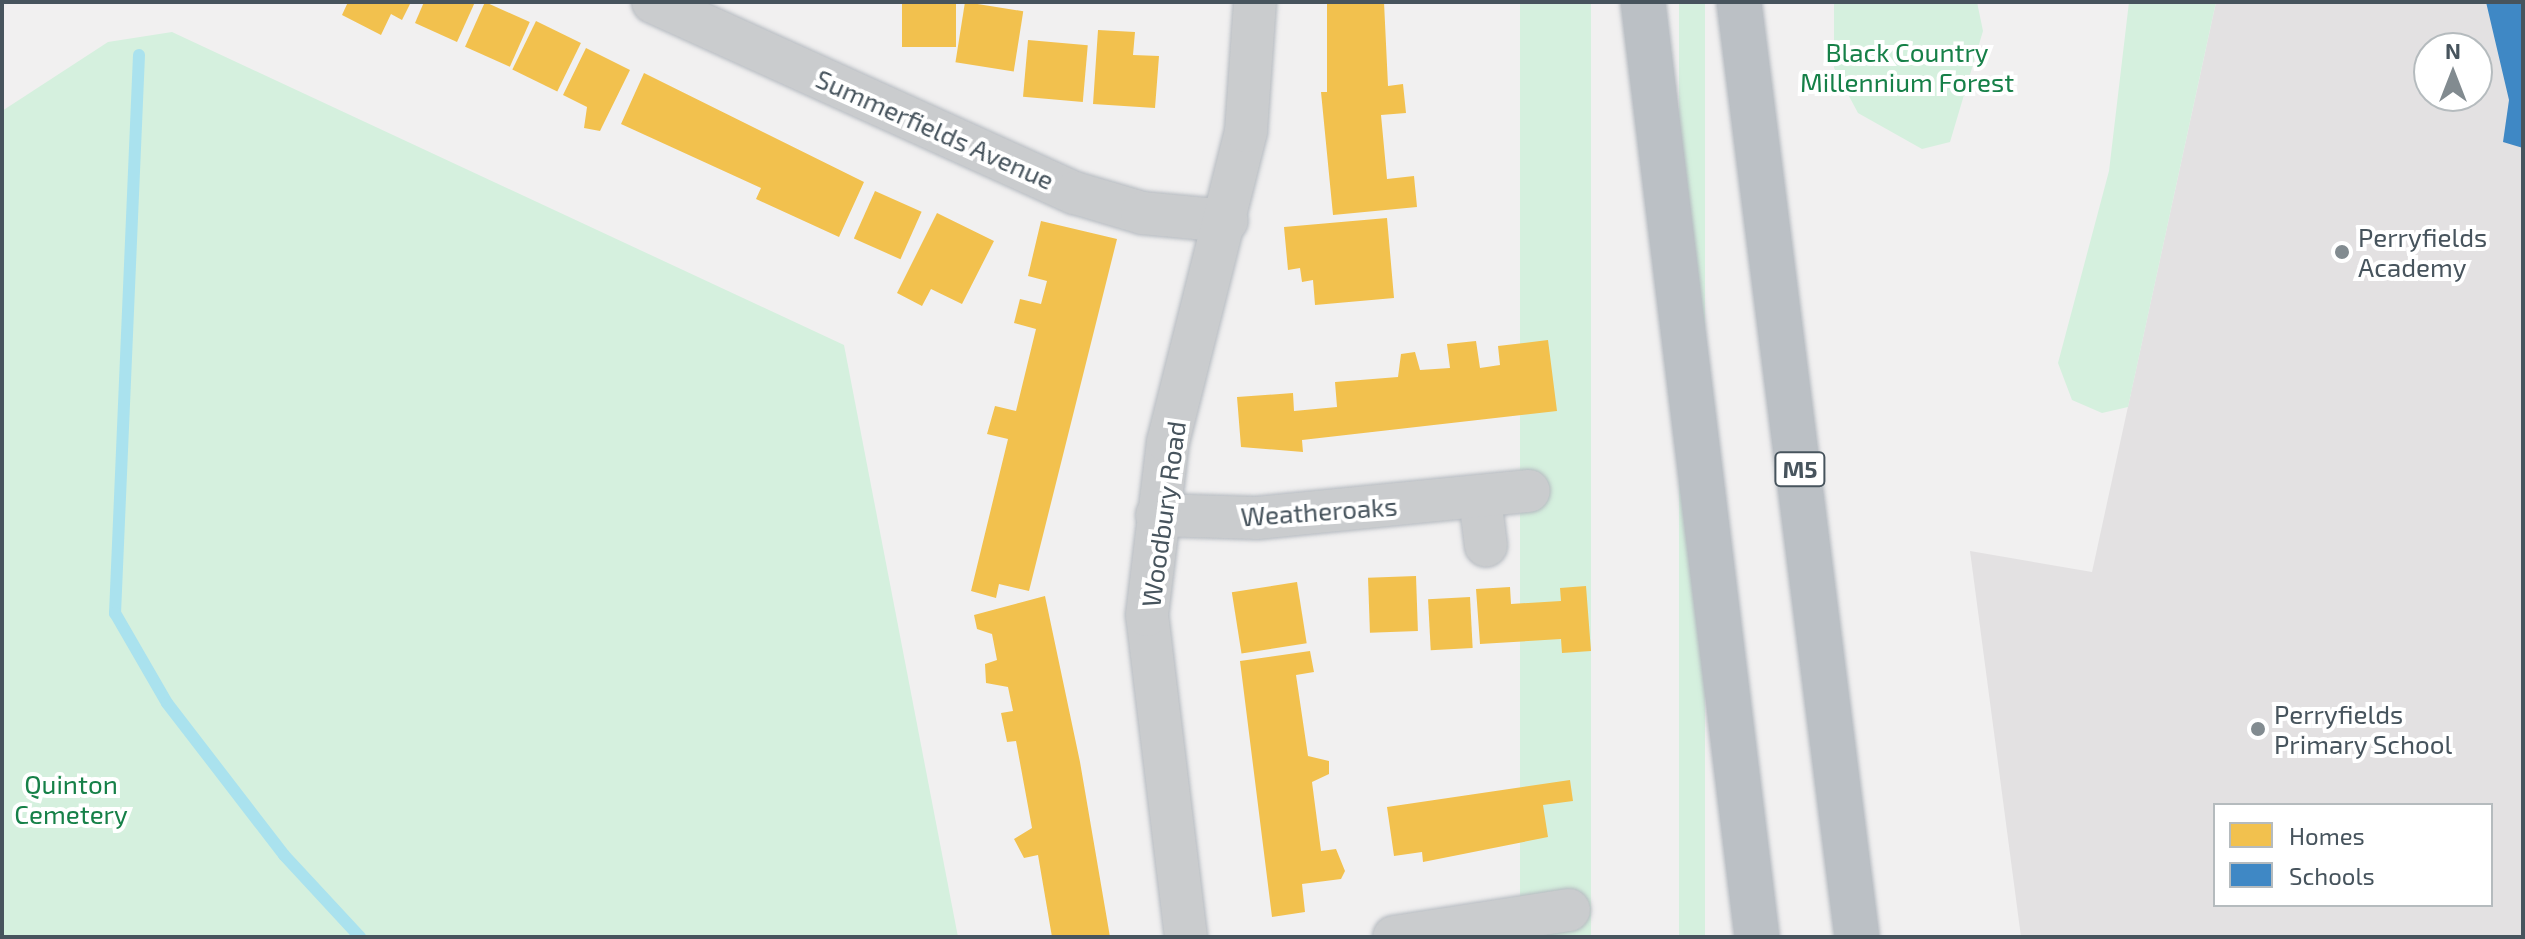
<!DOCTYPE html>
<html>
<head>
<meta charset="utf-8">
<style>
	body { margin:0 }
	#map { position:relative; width:2525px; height:939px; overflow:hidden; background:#f1f0f0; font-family:"Exo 2",sans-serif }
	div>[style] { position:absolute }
	.education>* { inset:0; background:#e3e1e2 }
	.green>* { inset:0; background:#d5f0de; transform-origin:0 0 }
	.homes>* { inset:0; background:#f2c14e; transform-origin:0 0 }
	.schools>* { inset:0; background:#3f88c5 }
	.stream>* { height:12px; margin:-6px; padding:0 6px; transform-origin:6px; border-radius:6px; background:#aae2ee }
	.roads { filter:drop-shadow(0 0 2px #b5bac0) drop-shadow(0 0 2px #b5bac0) }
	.minor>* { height:42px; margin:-21px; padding:0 21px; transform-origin:21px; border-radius:21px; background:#caccce }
	.highway>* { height:44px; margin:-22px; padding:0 22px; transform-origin:22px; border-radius:22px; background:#bbc0c5 }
	.dots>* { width:22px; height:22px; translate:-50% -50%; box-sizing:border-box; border:4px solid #fff; border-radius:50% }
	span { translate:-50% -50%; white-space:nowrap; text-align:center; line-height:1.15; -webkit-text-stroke:8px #fff; paint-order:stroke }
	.shield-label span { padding:2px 6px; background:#fff; border:2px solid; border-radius:6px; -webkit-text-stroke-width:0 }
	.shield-label { font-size:24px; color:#47545d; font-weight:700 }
	.park-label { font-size:26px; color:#168048 }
	.street-label { font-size:26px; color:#47545d }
	.poi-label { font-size:26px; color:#47545d }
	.left { translate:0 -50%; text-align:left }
	.frame { position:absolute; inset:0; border:4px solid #47545d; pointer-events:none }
	.legend { position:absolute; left:2213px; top:803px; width:280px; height:104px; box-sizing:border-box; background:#fff; border:2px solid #b5bbbe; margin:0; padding:10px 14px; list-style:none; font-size:24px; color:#47545d }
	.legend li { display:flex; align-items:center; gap:16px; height:40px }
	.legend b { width:40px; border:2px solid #b5bbbe }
	.north { position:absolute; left:2413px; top:32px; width:80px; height:80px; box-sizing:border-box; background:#fff; border:2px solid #b5bbbe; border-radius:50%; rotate:0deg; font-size:22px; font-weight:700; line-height:32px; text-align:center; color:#47545d }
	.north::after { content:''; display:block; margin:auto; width:28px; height:36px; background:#828b90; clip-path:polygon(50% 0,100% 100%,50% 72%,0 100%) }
</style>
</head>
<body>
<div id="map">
	<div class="education">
		<i style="clip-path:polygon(evenodd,2216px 2px,2523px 2px,2523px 937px,2021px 937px,1970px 551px,2092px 572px,2216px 2px,2429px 48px,2477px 48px,2477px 96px,2429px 96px,2429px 48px,2216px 2px,2215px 805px,2491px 805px,2491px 905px,2215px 905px,2215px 805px)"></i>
	</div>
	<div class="green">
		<i style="left:1520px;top:2px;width:71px;height:942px"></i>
		<i style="left:1679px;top:2px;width:26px;height:943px"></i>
		<i style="clip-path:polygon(1834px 2px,1977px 2px,1983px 31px,1950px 142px,1922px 149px,1858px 113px,1834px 68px)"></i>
		<i style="clip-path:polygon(2129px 2px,2216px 2px,2128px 407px,2102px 413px,2072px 400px,2058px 363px,2109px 171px)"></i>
		<i style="clip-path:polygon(172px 32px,844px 345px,958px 937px,2px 937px,2px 111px,108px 42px)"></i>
	</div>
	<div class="homes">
		<i style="clip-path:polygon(348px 2px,411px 2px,402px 20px,391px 14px,381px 35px,342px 15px)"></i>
		<i style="clip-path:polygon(424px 2px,475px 2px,457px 42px,415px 23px)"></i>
		<i style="left:485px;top:2px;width:49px;height:49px;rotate:24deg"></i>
		<i style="left:902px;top:2px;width:54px;height:45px"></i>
		<i style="left:965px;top:2px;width:59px;height:61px;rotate:9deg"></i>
		<i style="clip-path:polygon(1327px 2px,1384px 2px,1388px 86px,1403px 84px,1406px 113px,1381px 115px,1387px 179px,1414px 176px,1417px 207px,1333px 215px,1321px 92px,1327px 92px)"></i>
		<i style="left:536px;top:21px;width:50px;height:54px;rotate:26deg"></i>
		<i style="clip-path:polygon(1098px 30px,1135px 32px,1133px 55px,1159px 56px,1155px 108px,1093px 104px)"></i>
		<i style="left:1028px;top:40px;width:60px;height:57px;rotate:5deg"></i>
		<i style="clip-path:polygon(586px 48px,630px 70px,600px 131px,584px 128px,587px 107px,563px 95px)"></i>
		<i style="clip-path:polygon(644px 73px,864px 182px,839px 237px,756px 199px,761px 188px,621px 124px)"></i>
		<i style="left:875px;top:191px;width:51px;height:52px;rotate:24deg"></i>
		<i style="clip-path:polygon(937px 213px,994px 241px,962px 304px,931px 289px,922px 306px,897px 293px)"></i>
		<i style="clip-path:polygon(1387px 218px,1394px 298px,1315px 305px,1313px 280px,1302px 282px,1300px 268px,1288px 270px,1284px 227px)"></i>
		<i style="clip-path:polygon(1041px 221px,1117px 239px,1029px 591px,999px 584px,996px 598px,971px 591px,1008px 439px,987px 434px,995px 406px,1016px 411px,1036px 329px,1014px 323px,1020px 299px,1041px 304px,1047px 281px,1028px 276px)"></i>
		<i style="clip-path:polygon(1548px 340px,1557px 411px,1302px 440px,1303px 452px,1241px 447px,1237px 397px,1293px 393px,1294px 411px,1337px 407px,1335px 382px,1398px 377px,1401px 354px,1415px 352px,1420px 370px,1450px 368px,1447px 344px,1476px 341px,1480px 368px,1500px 365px,1498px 346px)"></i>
		<i style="left:1416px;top:576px;width:55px;height:48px;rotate:88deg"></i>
		<i style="left:1297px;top:582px;width:62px;height:66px;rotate:81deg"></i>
		<i style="clip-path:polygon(1586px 586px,1591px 651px,1562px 653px,1561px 639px,1480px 644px,1476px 589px,1510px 587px,1511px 604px,1561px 601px,1560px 588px)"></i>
		<i style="clip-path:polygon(1045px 596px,1080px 762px,1110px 937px,1052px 937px,1038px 855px,1024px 858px,1014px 839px,1032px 828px,1016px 741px,1007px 742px,1001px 713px,1013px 711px,1008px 687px,986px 683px,985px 664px,997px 660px,992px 634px,977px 629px,974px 615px)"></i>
		<i style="left:1470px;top:597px;width:51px;height:42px;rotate:87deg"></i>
		<i style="clip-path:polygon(1310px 651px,1314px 672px,1296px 675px,1308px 756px,1329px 761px,1329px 774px,1312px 782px,1321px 851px,1336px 849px,1345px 871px,1341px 879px,1302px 884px,1305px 912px,1272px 917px,1240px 661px)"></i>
		<i style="clip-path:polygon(1570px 780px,1573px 801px,1543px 805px,1548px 837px,1423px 862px,1422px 852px,1394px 856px,1387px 807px)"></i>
	</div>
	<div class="schools">
		<i style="clip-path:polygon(2486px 2px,2523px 2px,2523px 148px,2503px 142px,2509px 100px)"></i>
	</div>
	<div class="stream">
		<i style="left:139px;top:55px;width:559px;rotate:92.46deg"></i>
		<i style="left:115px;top:613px;width:104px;rotate:60deg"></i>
		<i style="left:167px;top:703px;width:192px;rotate:52.4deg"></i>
		<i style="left:284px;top:855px;width:112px;rotate:47.2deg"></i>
	</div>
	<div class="roads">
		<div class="minor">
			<i style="left:653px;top:2px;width:463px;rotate:24.4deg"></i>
			<i style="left:1075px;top:193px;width:70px;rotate:16.6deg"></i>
			<i style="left:1142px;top:213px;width:85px;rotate:5.4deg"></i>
			<i style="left:1480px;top:499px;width:47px;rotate:82.7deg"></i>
			<i style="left:1157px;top:515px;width:100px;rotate:1.7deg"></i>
			<i style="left:1257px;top:518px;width:273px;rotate:-5.7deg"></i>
			<i style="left:1186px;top:937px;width:324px;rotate:-96.9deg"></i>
			<i style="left:1147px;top:615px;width:174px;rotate:-83.1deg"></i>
			<i style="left:1168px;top:442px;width:321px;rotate:-75.9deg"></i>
			<i style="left:1246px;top:131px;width:129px;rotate:-86deg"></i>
			<i style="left:1394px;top:937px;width:177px;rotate:-8.8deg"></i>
		</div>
		<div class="highway">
			<i style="left:1643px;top:2px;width:942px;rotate:83.05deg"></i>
			<i style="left:1739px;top:2px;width:942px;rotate:82.81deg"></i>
		</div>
	</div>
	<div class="dots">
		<i style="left:2342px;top:252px;background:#828b90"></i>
		<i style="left:2258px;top:729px;background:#828b90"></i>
	</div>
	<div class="shield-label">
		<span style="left:1800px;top:469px">M5</span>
	</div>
	<div class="park-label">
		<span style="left:1907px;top:67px">Black Country<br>Millennium Forest</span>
		<span style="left:71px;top:799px">Quinton<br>Cemetery</span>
	</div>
	<div class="street-label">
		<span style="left:935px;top:129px;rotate:24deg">Summerfields Avenue</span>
		<span style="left:1319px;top:511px;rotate:-4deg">Weatheroaks</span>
		<span style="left:1163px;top:514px;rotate:-82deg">Woodbury Road</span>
	</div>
	<div class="poi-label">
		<span class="left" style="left:2358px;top:252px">Perryfields<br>Academy</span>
		<span class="left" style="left:2274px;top:729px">Perryfields<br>Primary School</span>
	</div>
	<div class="frame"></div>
	<ul class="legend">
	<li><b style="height:22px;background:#f2c14e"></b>Homes</li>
	<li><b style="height:22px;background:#3f88c5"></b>Schools</li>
	</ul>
	<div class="north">N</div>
</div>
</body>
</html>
